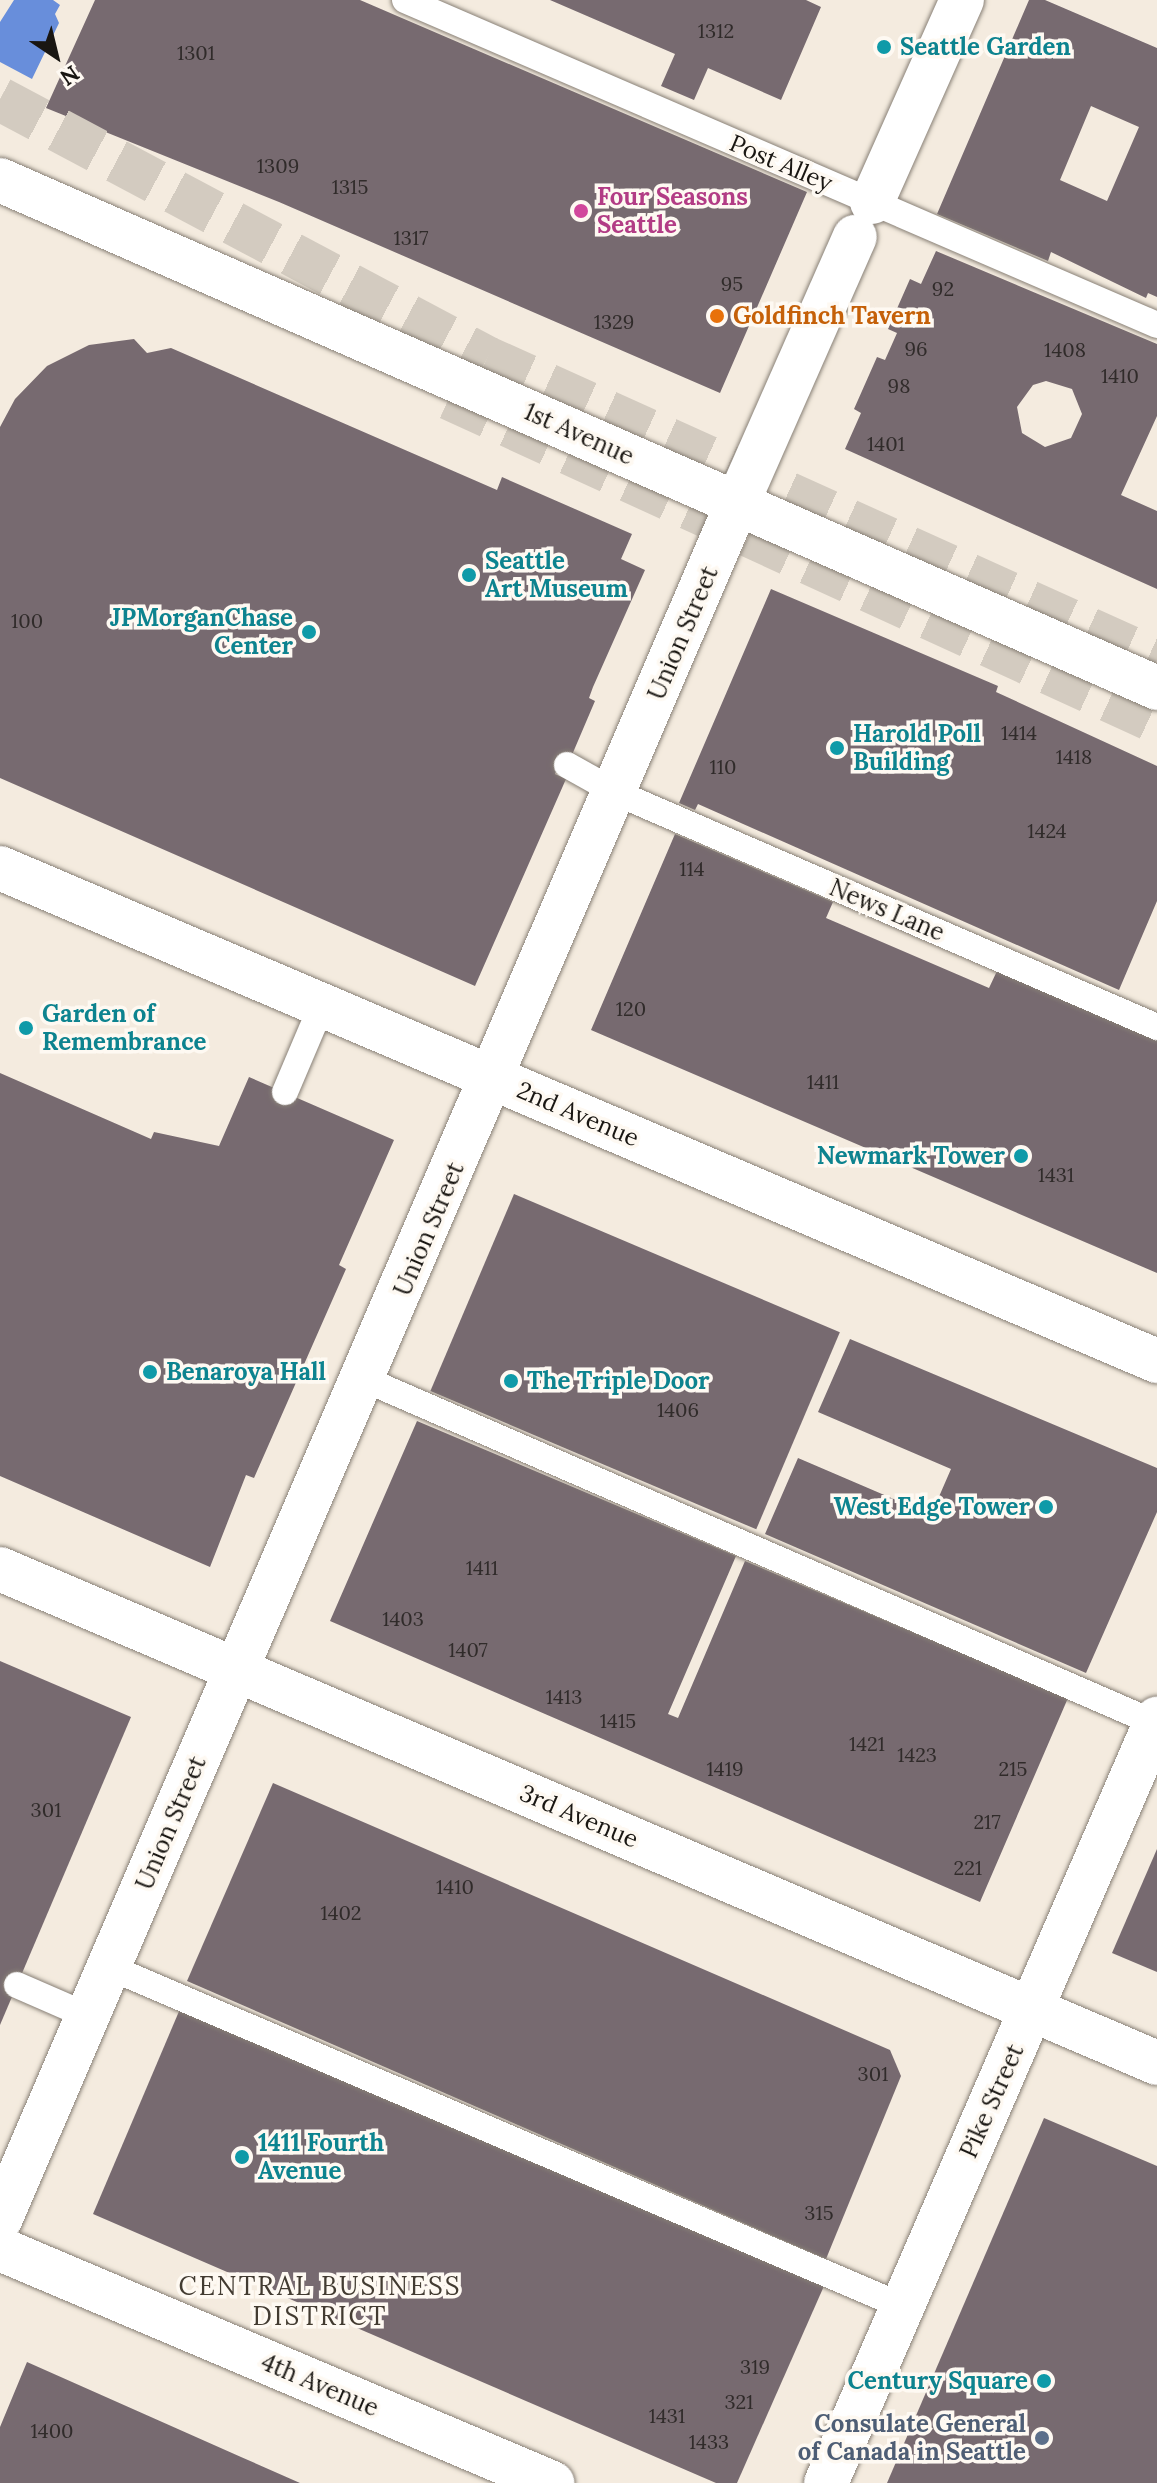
<!DOCTYPE html>
<html>
<head>
<meta charset="utf-8">
<style>
	body { margin:0 }
	#map { position:relative; width:1157px; height:2483px; overflow:hidden; background:#f4ebdf; font-family:Lora,serif }
	div>[style] { position:absolute }
	.water>* { inset:0; background:#688edb }
	.building>* { inset:0; background:#776a70; transform-origin:0 0 }
	.motorway-tunnel>* { height:44px; margin-top:-22px; transform-origin:0; background:repeating-linear-gradient(90deg,#d3cbc0 0 44px,transparent 0 66px) }
	.roads { filter:drop-shadow(0 0 2px #888076) drop-shadow(0 0 2px #888076) }
	.service>* { height:26px; margin:-13px; padding:0 13px; transform-origin:13px; border-radius:13px; background:#fff }
	.minor>* { height:44px; margin:-22px; padding:0 22px; transform-origin:22px; border-radius:22px; background:#fff }
	.tertiary>* { height:44px; margin:-22px; padding:0 22px; transform-origin:22px; border-radius:22px; background:#fff }
	.secondary>* { height:44px; margin:-22px; padding:0 22px; transform-origin:22px; border-radius:22px; background:#fff }
	.primary>* { height:44px; margin:-22px; padding:0 22px; transform-origin:22px; border-radius:22px; background:#fff }
	.dots>* { width:22px; height:22px; translate:-50% -50%; box-sizing:border-box; border:4px solid #fef9f2; border-radius:50% }
	span { translate:-50% -50%; white-space:nowrap; text-align:center; line-height:1.15; -webkit-text-stroke:7px #fef9f2; paint-order:stroke }
	.number-label { font-size:20px; color:#302b2a }
	.number-label span { -webkit-text-stroke-width:0 }
	.culture-label { font-size:24px; color:#0d838f; font-weight:700 }
	.left { translate:0 -50%; text-align:left }
	.right { translate:-100% -50%; text-align:right }
	.street-label { font-size:24px; color:#191612 }
	.hotel-label { font-size:24px; color:#b23c85; font-weight:700 }
	.food-label { font-size:24px; color:#c56008; font-weight:700 }
	.service-label { font-size:24px; color:#4e5e75; font-weight:700 }
	.neighbourhood-label { font-size:26px; color:#423b31; letter-spacing:2px }
	.north { position:absolute; left:16px; top:16px; width:80px; height:80px; -webkit-text-stroke:6px #fef9f2; paint-order:stroke; rotate:145deg; font-size:22px; font-weight:700; line-height:32px; text-align:center; color:#191612 }
	.north::after { content:''; display:block; margin:auto; width:28px; height:36px; background:#191612; clip-path:polygon(50% 0,100% 100%,50% 72%,0 100%) }
</style>
</head>
<body>
<div id="map">
	<div class="water">
		<i style="clip-path:polygon(14px 0,53px 0,60px 5px,55px 14px,59px 23px,32px 79px,0 62px,0 22px)"></i>
	</div>
	<div class="building">
		<i style="clip-path:polygon(95px 0,360px 0,807px 192px,720px 393px,279px 202px,46px 108px)"></i>
		<i style="clip-path:polygon(550px 0,806px 0,821px 7px,781px 100px,708px 68px,694px 100px,661px 86px,675px 54px)"></i>
		<i style="clip-path:polygon(evenodd,1029px 0,1045px 0,1157px 48px,1157px 297px,1148px 293px,1146px 298px,1051px 252px,1048px 261px,937px 214px,1029px 0,1091px 106px,1139px 127px,1107px 201px,1060px 180px,1091px 106px)"></i>
		<i style="clip-path:polygon(evenodd,936px 251px,1157px 344px,1157px 416px,1121px 495px,1157px 511px,1157px 589px,845px 449px,861px 413px,854px 409px,877px 357px,885px 360px,897px 333px,888px 329px,910px 279px,921px 284px,936px 251px,1046px 381px,1072px 389px,1082px 414px,1071px 438px,1045px 447px,1022px 433px,1017px 407px,1033px 385px,1046px 381px)"></i>
		<i style="clip-path:polygon(134px 339px,147px 353px,171px 348px,497px 490px,502px 477px,632px 534px,621px 559px,645px 570px,593px 687px,589px 698px,595px 701px,566px 769px,559px 765px,555px 774px,566px 779px,475px 986px,0 778px,0 427px,15px 399px,47px 366px,89px 345px)"></i>
		<i style="clip-path:polygon(771px 589px,998px 686px,996px 692px,1157px 766px,1157px 901px,1119px 990px,698px 804px,695px 810px,679px 803px)"></i>
		<i style="clip-path:polygon(675px 834px,833px 902px,826px 918px,989px 988px,997px 971px,1157px 1040px,1157px 1273px,591px 1030px)"></i>
		<i style="clip-path:polygon(0 1073px,151px 1139px,154px 1132px,219px 1146px,249px 1077px,394px 1140px,339px 1265px,346px 1269px,254px 1478px,246px 1475px,210px 1567px,0 1476px)"></i>
		<i style="left:514px;top:1194px;width:354px;height:214px;rotate:23deg"></i>
		<i style="clip-path:polygon(850px 1339px,1157px 1468px,1157px 1512px,1086px 1673px,765px 1534px,798px 1458px,931px 1515px,951px 1469px,818px 1412px)"></i>
		<i style="clip-path:polygon(417px 1421px,736px 1556px,668px 1714px,678px 1718px,745px 1561px,1068px 1698px,980px 1902px,330px 1621px)"></i>
		<i style="clip-path:polygon(0 1661px,131px 1717px,0 2025px)"></i>
		<i style="clip-path:polygon(273px 1783px,890px 2050px,901px 2076px,826px 2259px,187px 1981px)"></i>
		<i style="clip-path:polygon(1157px 1849px,1157px 1972px,1112px 1953px)"></i>
		<i style="clip-path:polygon(180px 2009px,824px 2286px,737px 2483px,716px 2483px,93px 2214px)"></i>
		<i style="clip-path:polygon(1044px 2118px,1157px 2166px,1157px 2483px,887px 2483px)"></i>
		<i style="clip-path:polygon(27px 2362px,241px 2457px,300px 2483px,0 2483px,0 2427px)"></i>
	</div>
	<div class="motorway-tunnel">
		<i style="left:0;top:99px;width:552px;rotate:28.01deg"></i>
		<i style="left:487px;top:358px;width:735px;rotate:24.26deg"></i>
		<i style="left:449px;top:398px;width:779px;rotate:24.59deg"></i>
	</div>
	<div class="roads">
		<div class="service">
			<i style="left:405px;top:0;width:819px;rotate:23.37deg"></i>
			<i style="left:567px;top:765px;width:57px;rotate:29.2deg"></i>
			<i style="left:617px;top:793px;width:589px;rotate:23.43deg"></i>
			<i style="left:285px;top:1092px;width:95px;rotate:-67deg"></i>
			<i style="left:364px;top:1379px;width:865px;rotate:23.51deg"></i>
			<i style="left:109px;top:1967px;width:862px;rotate:23.15deg"></i>
			<i style="left:17px;top:1985px;width:77px;rotate:23.6deg"></i>
		</div>
		<div class="minor">
			<i style="left:872px;top:202px;width:221px;rotate:-66deg"></i>
			<i style="left:737px;top:504px;width:292px;rotate:-66.2deg"></i>
		</div>
		<div class="tertiary">
			<i style="left:0;top:2220px;width:1868px;rotate:-66.76deg"></i>
		</div>
		<div class="secondary">
			<i style="left:0;top:180px;width:1264px;rotate:23.7deg"></i>
			<i style="left:0;top:1569px;width:1258px;rotate:23.12deg"></i>
			<i style="left:826px;top:2483px;width:833px;rotate:-66.58deg"></i>
		</div>
		<div class="primary">
			<i style="left:0;top:868px;width:1258px;rotate:23.08deg"></i>
			<i style="left:0;top:2249px;width:600px;rotate:22.97deg"></i>
		</div>
	</div>
	<div class="dots">
		<i style="left:884px;top:47px;background:#0f9aa8"></i>
		<i style="left:581px;top:211px;background:#d1479c"></i>
		<i style="left:717px;top:316px;background:#e8710a"></i>
		<i style="left:469px;top:575px;background:#0f9aa8"></i>
		<i style="left:309px;top:632px;background:#0f9aa8"></i>
		<i style="left:837px;top:748px;background:#0f9aa8"></i>
		<i style="left:26px;top:1028px;background:#0f9aa8"></i>
		<i style="left:1021px;top:1156px;background:#0f9aa8"></i>
		<i style="left:150px;top:1372px;background:#0f9aa8"></i>
		<i style="left:511px;top:1381px;background:#0f9aa8"></i>
		<i style="left:1046px;top:1507px;background:#0f9aa8"></i>
		<i style="left:242px;top:2157px;background:#0f9aa8"></i>
		<i style="left:1044px;top:2381px;background:#0f9aa8"></i>
		<i style="left:1042px;top:2438px;background:#5c6f8a"></i>
	</div>
	<div class="number-label">
		<span style="left:716px;top:30px">1312</span>
		<span style="left:196px;top:52px">1301</span>
		<span style="left:278px;top:165px">1309</span>
		<span style="left:350px;top:186px">1315</span>
		<span style="left:411px;top:237px">1317</span>
		<span style="left:732px;top:283px">95</span>
		<span style="left:943px;top:288px">92</span>
		<span style="left:614px;top:321px">1329</span>
		<span style="left:916px;top:348px">96</span>
		<span style="left:1065px;top:349px">1408</span>
		<span style="left:1120px;top:375px">1410</span>
		<span style="left:899px;top:385px">98</span>
		<span style="left:886px;top:443px">1401</span>
		<span style="left:27px;top:620px">100</span>
		<span style="left:1019px;top:732px">1414</span>
		<span style="left:1074px;top:756px">1418</span>
		<span style="left:723px;top:766px">110</span>
		<span style="left:1047px;top:830px">1424</span>
		<span style="left:692px;top:868px">114</span>
		<span style="left:631px;top:1008px">120</span>
		<span style="left:823px;top:1081px">1411</span>
		<span style="left:1056px;top:1174px">1431</span>
		<span style="left:678px;top:1409px">1406</span>
		<span style="left:482px;top:1567px">1411</span>
		<span style="left:403px;top:1618px">1403</span>
		<span style="left:468px;top:1649px">1407</span>
		<span style="left:564px;top:1696px">1413</span>
		<span style="left:618px;top:1720px">1415</span>
		<span style="left:867px;top:1743px">1421</span>
		<span style="left:917px;top:1754px">1423</span>
		<span style="left:725px;top:1768px">1419</span>
		<span style="left:1013px;top:1768px">215</span>
		<span style="left:46px;top:1809px">301</span>
		<span style="left:987px;top:1821px">217</span>
		<span style="left:968px;top:1867px">221</span>
		<span style="left:455px;top:1886px">1410</span>
		<span style="left:341px;top:1912px">1402</span>
		<span style="left:873px;top:2073px">301</span>
		<span style="left:819px;top:2212px">315</span>
		<span style="left:755px;top:2366px">319</span>
		<span style="left:739px;top:2401px">321</span>
		<span style="left:667px;top:2415px">1431</span>
		<span style="left:52px;top:2430px">1400</span>
		<span style="left:709px;top:2441px">1433</span>
	</div>
	<div class="culture-label">
		<span class="left" style="left:900px;top:47px">Seattle Garden</span>
		<span class="left" style="left:485px;top:575px">Seattle<br>Art Museum</span>
		<span class="right" style="left:293px;top:632px">JPMorganChase<br>Center</span>
		<span class="left" style="left:853px;top:748px">Harold Poll<br>Building</span>
		<span class="left" style="left:42px;top:1028px">Garden of<br>Remembrance</span>
		<span class="right" style="left:1005px;top:1156px">Newmark Tower</span>
		<span class="left" style="left:166px;top:1372px">Benaroya Hall</span>
		<span class="left" style="left:527px;top:1381px">The Triple Door</span>
		<span class="right" style="left:1030px;top:1507px">West Edge Tower</span>
		<span class="left" style="left:258px;top:2157px">1411 Fourth<br>Avenue</span>
		<span class="right" style="left:1028px;top:2381px">Century Square</span>
	</div>
	<div class="street-label">
		<span style="left:781px;top:163px;rotate:23deg">Post Alley</span>
		<span style="left:579px;top:434px;rotate:24deg">1st Avenue</span>
		<span style="left:683px;top:633px;rotate:-67deg">Union Street</span>
		<span style="left:887px;top:910px;rotate:23deg">News Lane</span>
		<span style="left:578px;top:1114px;rotate:23deg">2nd Avenue</span>
		<span style="left:429px;top:1229px;rotate:-67deg">Union Street</span>
		<span style="left:579px;top:1816px;rotate:23deg">3rd Avenue</span>
		<span style="left:171px;top:1823px;rotate:-67deg">Union Street</span>
		<span style="left:992px;top:2101px;rotate:-66deg">Pike Street</span>
		<span style="left:320px;top:2385px;rotate:23deg">4th Avenue</span>
	</div>
	<div class="hotel-label">
		<span class="left" style="left:597px;top:211px">Four Seasons<br>Seattle</span>
	</div>
	<div class="food-label">
		<span class="left" style="left:733px;top:316px">Goldfinch Tavern</span>
	</div>
	<div class="service-label">
		<span class="right" style="left:1026px;top:2438px">Consulate General<br>of Canada in Seattle</span>
	</div>
	<div class="neighbourhood-label">
		<span style="left:320px;top:2301px">CENTRAL BUSINESS<br>DISTRICT</span>
	</div>
	<div class="north">N</div>
</div>
</body>
</html>
